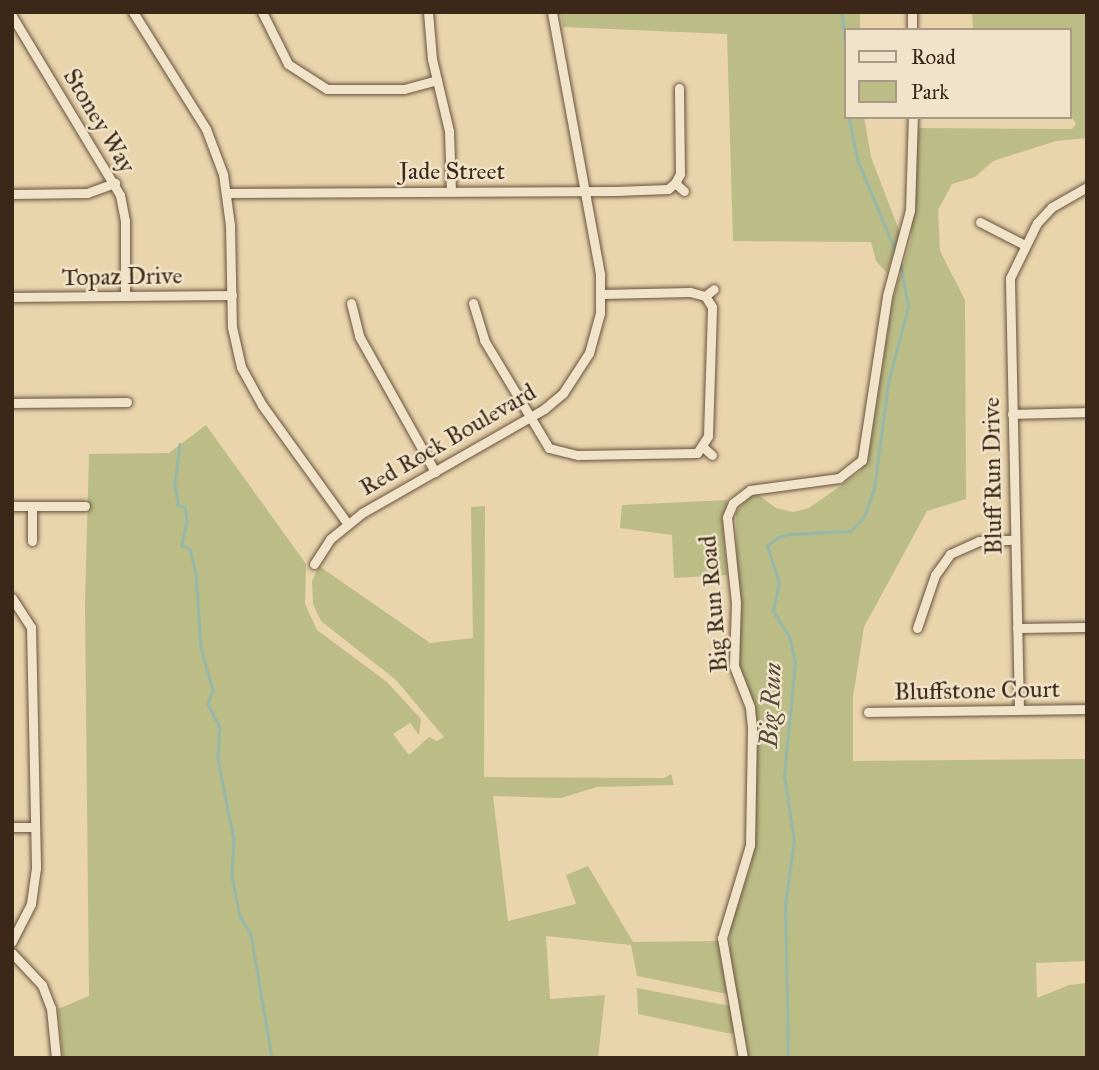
<!DOCTYPE html>
<html>
<head>
<meta charset="utf-8">
<style>
	body { margin:0 }
	#map { position:relative; width:1099px; height:1070px; overflow:hidden; background:#e9d4ac; font-family:"IM FELL Great Primer",serif }
	div>[style] { position:absolute }
	.green>* { inset:0; background:#bbbc86 }
	.stream>* { height:2.5px; margin:-1.25px; padding:0 1.25px; transform-origin:1.25px; border-radius:1.25px; background:#98b8a7 }
	.roads { filter:drop-shadow(0 0 2px #68523e) drop-shadow(0 0 2px #68523e) }
	.minor>* { height:9px; margin:-4.5px; padding:0 4.5px; transform-origin:4.5px; border-radius:4.5px; background:#f1e3c9 }
	span { translate:-50% -50%; white-space:nowrap; text-align:center; line-height:1.15; -webkit-text-stroke:5px #f1e3c9; paint-order:stroke }
	.street-label { font-size:24px; color:#3d2719 }
	.water-label { font-size:26px; color:#544b3c; font-style:italic }
	.frame { position:absolute; inset:0; border:14px solid #3d2719; pointer-events:none }
	.legend { position:absolute; left:844px; top:28px; width:228px; height:91px; box-sizing:border-box; background:#f1e3c9; border:2px solid #a99883; margin:0; padding:9px 12px; list-style:none; font-size:21px; color:#3d2719 }
	.legend li { display:flex; align-items:center; gap:14px; height:35px }
	.legend b { width:35px; border:2px solid #a99883 }
</style>
</head>
<body>
<div id="map">
	<div class="green">
		<i style="clip-path:polygon(561px 12px,860px 12px,860px 30px,845px 30px,845px 117px,864px 117px,871px 157px,900px 233px,887px 273px,876px 261px,871px 242px,733px 241px,727px 34px,563px 27px)"></i>
		<i style="clip-path:polygon(972px 12px,1087px 12px,1087px 138px,1056px 141px,993px 161px,975px 177px,952px 184px,938px 210px,940px 251px,965px 300px,966px 499px,927px 511px,864px 627px,853px 697px,853px 761px,1087px 759px,1087px 961px,1036px 963px,1037px 998px,1069px 985px,1087px 983px,1087px 1058px,749px 1058px,730px 960px,730px 928px,751px 866px,756px 829px,755px 707px,739px 664px,736px 512px,750px 496px,757px 494px,776px 508px,793px 512px,809px 508px,860px 472px,868px 459px,893px 299px,911px 240px,917px 128px,1072px 129px,1076px 124px,1069px 113px,1069px 30px,973px 30px)"></i>
		<i style="clip-path:polygon(206px 425px,306px 564px,305px 604px,317px 630px,387px 682px,421px 719px,419px 735px,410px 723px,393px 734px,409px 755px,429px 737px,437px 741px,444px 737px,396px 680px,321px 621px,313px 604px,312px 581px,319px 566px,430px 643px,473px 638px,471px 507px,485px 506px,484px 777px,664px 778px,671px 774px,674px 785px,597px 787px,561px 798px,493px 796px,508px 921px,576px 904px,566px 875px,588px 866px,633px 942px,718px 941px,727px 994px,637px 976px,631px 945px,546px 936px,550px 999px,605px 995px,598px 1058px,63px 1058px,58px 1009px,89px 996px,85px 604px,89px 454px,169px 453px)"></i>
		<i style="clip-path:polygon(728px 500px,722px 518px,727px 575px,674px 578px,672px 535px,620px 528px,622px 505px)"></i>
		<i style="clip-path:polygon(637px 988px,730px 1006px,735px 1029px,732px 1034px,638px 1014px)"></i>
	</div>
	<div class="stream">
		<i style="left:842px;top:12px;width:31px;rotate:84deg"></i>
		<i style="left:849px;top:117px;width:45px;rotate:78.4deg"></i>
		<i style="left:858px;top:161px;width:99px;rotate:67.3deg"></i>
		<i style="left:180px;top:444px;width:39px;rotate:97deg"></i>
		<i style="left:175px;top:483px;width:22px;rotate:82deg"></i>
		<i style="left:178px;top:505px;width:7px;rotate:16deg"></i>
		<i style="left:185px;top:507px;width:14px;rotate:82deg"></i>
		<i style="left:187px;top:521px;width:25px;rotate:102deg"></i>
		<i style="left:182px;top:545px;width:9px;rotate:27deg"></i>
		<i style="left:190px;top:549px;width:25px;rotate:76deg"></i>
		<i style="left:196px;top:573px;width:75px;rotate:86.2deg"></i>
		<i style="left:201px;top:648px;width:44px;rotate:74.1deg"></i>
		<i style="left:213px;top:690px;width:15px;rotate:110deg"></i>
		<i style="left:208px;top:704px;width:27px;rotate:63deg"></i>
		<i style="left:220px;top:728px;width:31px;rotate:94deg"></i>
		<i style="left:218px;top:759px;width:83px;rotate:78.8deg"></i>
		<i style="left:234px;top:840px;width:36px;rotate:93deg"></i>
		<i style="left:232px;top:876px;width:41px;rotate:78.7deg"></i>
		<i style="left:240px;top:916px;width:21px;rotate:59deg"></i>
		<i style="left:251px;top:934px;width:126px;rotate:80.4deg"></i>
		<i style="left:788px;top:1058px;width:154px;rotate:-91.1deg"></i>
		<i style="left:785px;top:904px;width:64px;rotate:-81.9deg"></i>
		<i style="left:794px;top:841px;width:66px;rotate:-98.7deg"></i>
		<i style="left:784px;top:776px;width:115px;rotate:-84.5deg"></i>
		<i style="left:795px;top:662px;width:26px;rotate:-103deg"></i>
		<i style="left:789px;top:637px;width:31px;rotate:-122deg"></i>
		<i style="left:773px;top:611px;width:29px;rotate:-78deg"></i>
		<i style="left:779px;top:583px;width:39px;rotate:-108deg"></i>
		<i style="left:767px;top:546px;width:14px;rotate:-39deg"></i>
		<i style="left:778px;top:537px;width:13px;rotate:-13deg"></i>
		<i style="left:791px;top:534px;width:60px;rotate:-2.9deg"></i>
		<i style="left:851px;top:531px;width:20px;rotate:-49deg"></i>
		<i style="left:864px;top:516px;width:29px;rotate:-70deg"></i>
		<i style="left:874px;top:489px;width:107px;rotate:-82.5deg"></i>
		<i style="left:888px;top:383px;width:79px;rotate:-75.3deg"></i>
		<i style="left:908px;top:307px;width:46px;rotate:-100.1deg"></i>
	</div>
	<div class="roads">
		<div class="minor">
			<i style="left:133px;top:12px;width:138px;rotate:58deg"></i>
			<i style="left:206px;top:129px;width:48px;rotate:69.3deg"></i>
			<i style="left:223px;top:174px;width:51px;rotate:82.2deg"></i>
			<i style="left:230px;top:225px;width:102px;rotate:88.9deg"></i>
			<i style="left:232px;top:327px;width:41px;rotate:77.3deg"></i>
			<i style="left:241px;top:367px;width:43px;rotate:61.1deg"></i>
			<i style="left:262px;top:405px;width:145px;rotate:54.2deg"></i>
			<i style="left:262px;top:12px;width:58px;rotate:63.4deg"></i>
			<i style="left:288px;top:64px;width:46px;rotate:32.7deg"></i>
			<i style="left:327px;top:89px;width:77px"></i>
			<i style="left:404px;top:89px;width:34px;rotate:-15deg"></i>
			<i style="left:428px;top:12px;width:47px;rotate:85.1deg"></i>
			<i style="left:432px;top:59px;width:74px;rotate:76.7deg"></i>
			<i style="left:449px;top:131px;width:60px;rotate:88.1deg"></i>
			<i style="left:912px;top:12px;width:18px;rotate:90deg"></i>
			<i style="left:12px;top:16px;width:209px;rotate:58.9deg"></i>
			<i style="left:120px;top:195px;width:26px;rotate:79deg"></i>
			<i style="left:125px;top:221px;width:75px;rotate:90deg"></i>
			<i style="left:675px;top:183px;width:10px;rotate:-61deg"></i>
			<i style="left:680px;top:174px;width:86px;rotate:-90.7deg"></i>
			<i style="left:675px;top:183px;width:12px;rotate:42deg"></i>
			<i style="left:227px;top:193px;width:389px;rotate:-0.3deg"></i>
			<i style="left:616px;top:191px;width:52px;rotate:-2.2deg"></i>
			<i style="left:668px;top:189px;width:9px;rotate:-41deg"></i>
			<i style="left:12px;top:194px;width:75px;rotate:-0.8deg"></i>
			<i style="left:87px;top:193px;width:30px;rotate:-20deg"></i>
			<i style="left:980px;top:222px;width:48px;rotate:27.1deg"></i>
			<i style="left:705px;top:296px;width:11px;rotate:-38deg"></i>
			<i style="left:12px;top:297px;width:220px;rotate:-0.5deg"></i>
			<i style="left:351px;top:303px;width:34px;rotate:76deg"></i>
			<i style="left:359px;top:336px;width:156px;rotate:60.8deg"></i>
			<i style="left:473px;top:303px;width:39px;rotate:73deg"></i>
			<i style="left:484px;top:340px;width:126px;rotate:59deg"></i>
			<i style="left:549px;top:448px;width:30px;rotate:14deg"></i>
			<i style="left:578px;top:455px;width:119px;rotate:-1deg"></i>
			<i style="left:697px;top:453px;width:20px;rotate:-57deg"></i>
			<i style="left:708px;top:436px;width:129px;rotate:-88.2deg"></i>
			<i style="left:712px;top:307px;width:13px;rotate:-122deg"></i>
			<i style="left:705px;top:296px;width:16px;rotate:-165deg"></i>
			<i style="left:690px;top:292px;width:89px;rotate:178.7deg"></i>
			<i style="left:12px;top:403px;width:115px;rotate:-0.5deg"></i>
			<i style="left:1012px;top:414px;width:75px;rotate:-1.5deg"></i>
			<i style="left:703px;top:447px;width:12px;rotate:42deg"></i>
			<i style="left:12px;top:506px;width:73px"></i>
			<i style="left:32px;top:541px;width:35px;rotate:-90deg"></i>
			<i style="left:314px;top:564px;width:30px;rotate:-57deg"></i>
			<i style="left:330px;top:539px;width:41px;rotate:-39.1deg"></i>
			<i style="left:362px;top:513px;width:210px;rotate:-29.7deg"></i>
			<i style="left:544px;top:409px;width:25px;rotate:-40deg"></i>
			<i style="left:563px;top:393px;width:48px;rotate:-57deg"></i>
			<i style="left:589px;top:353px;width:41px;rotate:-74.6deg"></i>
			<i style="left:600px;top:313px;width:39px;rotate:-90deg"></i>
			<i style="left:600px;top:274px;width:266px;rotate:-100.4deg"></i>
			<i style="left:12px;top:598px;width:35px;rotate:57deg"></i>
			<i style="left:31px;top:627px;width:241px;rotate:88.8deg"></i>
			<i style="left:36px;top:868px;width:36px;rotate:98deg"></i>
			<i style="left:31px;top:904px;width:42px;rotate:117.2deg"></i>
			<i style="left:917px;top:628px;width:56px;rotate:-71.2deg"></i>
			<i style="left:935px;top:575px;width:26px;rotate:-54deg"></i>
			<i style="left:950px;top:554px;width:32px;rotate:-24deg"></i>
			<i style="left:979px;top:541px;width:34px;rotate:-2deg"></i>
			<i style="left:1017px;top:628px;width:70px;rotate:-0.8deg"></i>
			<i style="left:1019px;top:710px;width:432px;rotate:-91.2deg"></i>
			<i style="left:1010px;top:278px;width:61px;rotate:-63.9deg"></i>
			<i style="left:1037px;top:223px;width:22px;rotate:-47deg"></i>
			<i style="left:1052px;top:207px;width:40px;rotate:-29.7deg"></i>
			<i style="left:868px;top:712px;width:219px;rotate:-0.8deg"></i>
			<i style="left:12px;top:827px;width:23px"></i>
			<i style="left:12px;top:953px;width:44px;rotate:46.8deg"></i>
			<i style="left:42px;top:985px;width:25px;rotate:69deg"></i>
			<i style="left:51px;top:1008px;width:50px;rotate:84.3deg"></i>
			<i style="left:743px;top:1058px;width:122px;rotate:-99.9deg"></i>
			<i style="left:722px;top:938px;width:97px;rotate:-73.2deg"></i>
			<i style="left:750px;top:845px;width:118px;rotate:-89deg"></i>
			<i style="left:752px;top:727px;width:20px;rotate:-96deg"></i>
			<i style="left:750px;top:707px;width:44px;rotate:-111.3deg"></i>
			<i style="left:734px;top:666px;width:63px;rotate:-88.2deg"></i>
			<i style="left:736px;top:603px;width:86px;rotate:-96deg"></i>
			<i style="left:727px;top:517px;width:15px;rotate:-67deg"></i>
			<i style="left:733px;top:503px;width:21px;rotate:-37deg"></i>
			<i style="left:750px;top:490px;width:90px;rotate:-7.7deg"></i>
			<i style="left:839px;top:478px;width:29px;rotate:-38deg"></i>
			<i style="left:862px;top:460px;width:166px;rotate:-81.3deg"></i>
			<i style="left:887px;top:296px;width:89px;rotate:-75deg"></i>
			<i style="left:910px;top:210px;width:93px;rotate:-88.2deg"></i>
		</div>
	</div>
	<div class="street-label">
		<span style="left:99px;top:121px;rotate:59deg">Stoney Way</span>
		<span style="left:452px;top:172px">Jade Street</span>
		<span style="left:122px;top:277px;rotate:-1deg">Topaz Drive</span>
		<span style="left:448px;top:440px;rotate:-30deg">Red Rock Boulevard</span>
		<span style="left:993px;top:476px;rotate:-91deg">Bluff Run Drive</span>
		<span style="left:714px;top:604px;rotate:-95deg">Big Run Road</span>
		<span style="left:977px;top:691px;rotate:-1deg">Bluffstone Court</span>
	</div>
	<div class="water-label">
		<span style="left:771px;top:705px;rotate:-87deg">Big Run</span>
	</div>
	<div class="frame"></div>
	<ul class="legend">
	<li><b style="height:9px;background:#f1e3c9"></b>Road</li>
	<li><b style="height:19px;background:#bbbc86"></b>Park</li>
	</ul>
</div>
</body>
</html>
